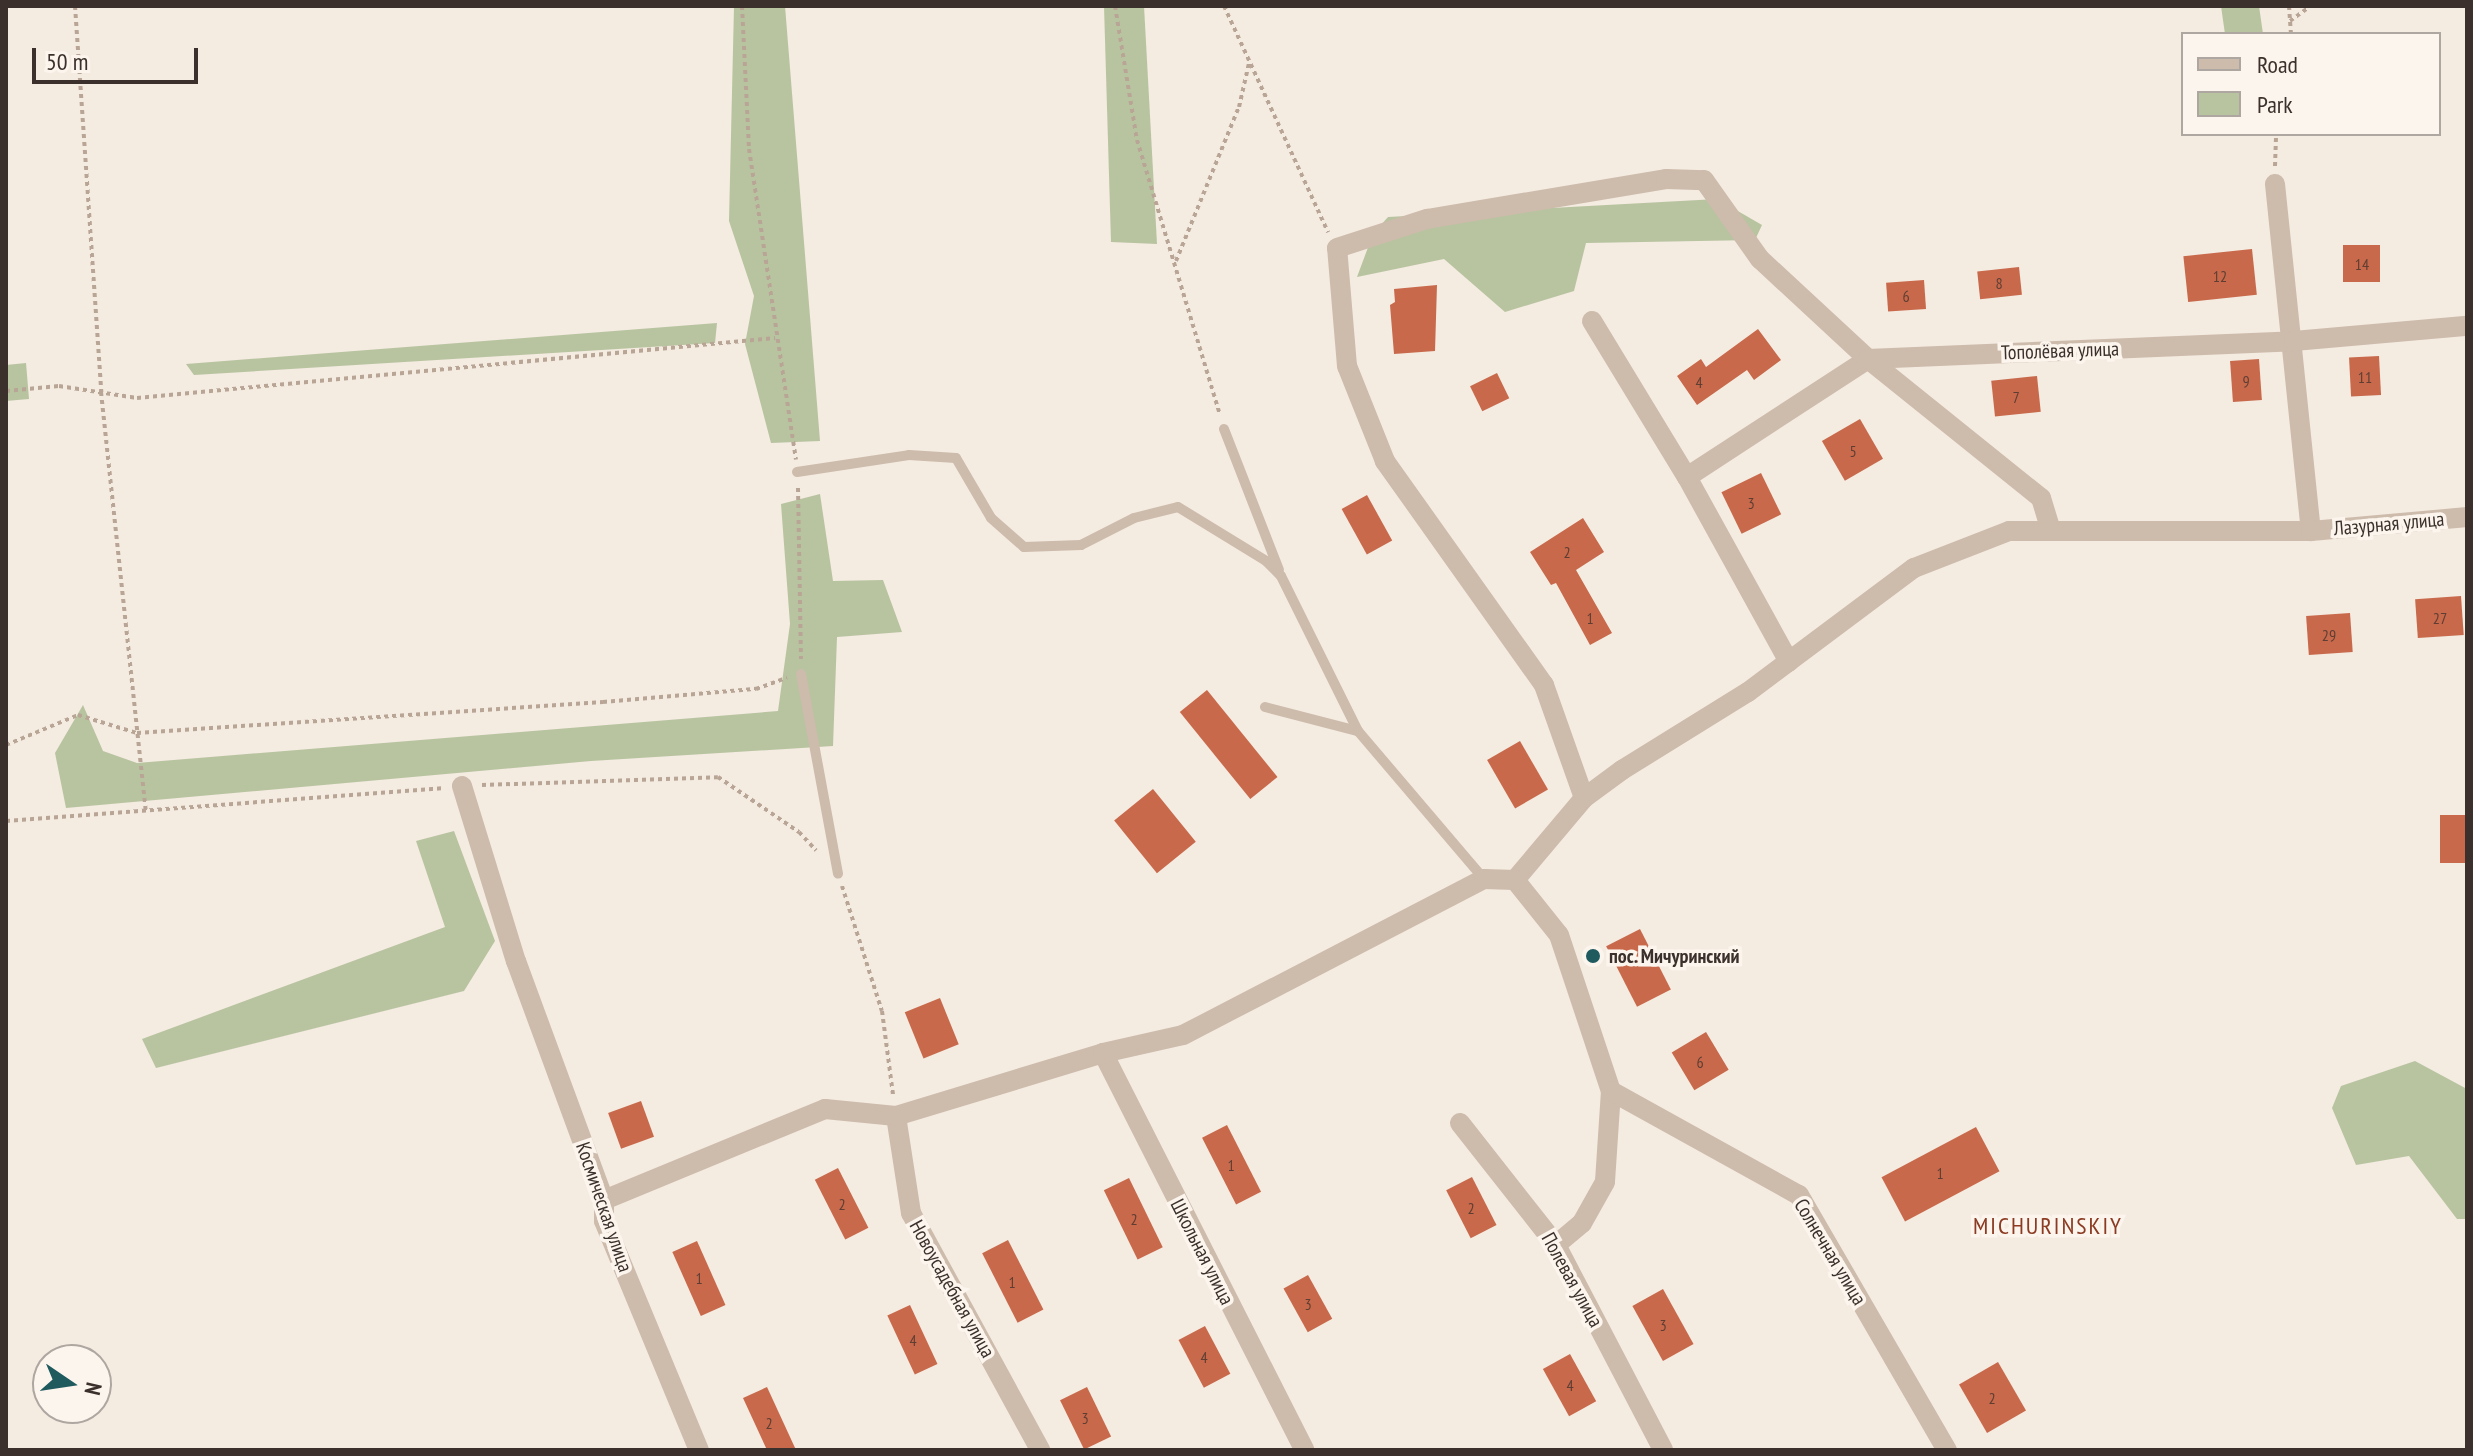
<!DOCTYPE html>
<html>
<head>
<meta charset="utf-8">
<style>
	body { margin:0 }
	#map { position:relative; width:2473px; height:1456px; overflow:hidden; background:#f4ebe1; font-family:"PT Sans Narrow",sans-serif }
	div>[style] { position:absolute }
	.green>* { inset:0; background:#b8c4a0 }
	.building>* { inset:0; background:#c8694b; transform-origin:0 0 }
	.path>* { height:4px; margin-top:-2px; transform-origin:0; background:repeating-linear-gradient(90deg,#b9a596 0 4px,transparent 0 8px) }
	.lane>* { height:10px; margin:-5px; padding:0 5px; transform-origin:5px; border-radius:5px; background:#cdbbac }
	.street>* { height:20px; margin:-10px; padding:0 10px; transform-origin:10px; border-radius:10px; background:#cdbbac }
	.dots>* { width:22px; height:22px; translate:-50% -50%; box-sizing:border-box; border:4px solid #fbf5ee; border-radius:50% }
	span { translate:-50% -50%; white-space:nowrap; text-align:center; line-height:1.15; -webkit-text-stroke:7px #fbf5ee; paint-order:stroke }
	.number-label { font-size:16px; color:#5e3e33 }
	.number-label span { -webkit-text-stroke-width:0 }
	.street-label { font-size:20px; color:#3b302b }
	.poi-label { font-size:20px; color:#3b302b; font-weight:700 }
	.left { translate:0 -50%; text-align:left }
	.quarter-label { font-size:24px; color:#8c3b22; letter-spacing:2px }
	.frame { position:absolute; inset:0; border:8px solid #3b302b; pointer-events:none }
	.legend { position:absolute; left:2181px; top:32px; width:260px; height:104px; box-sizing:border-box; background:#fbf5ee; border:2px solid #aea6a0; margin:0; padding:10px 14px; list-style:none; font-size:24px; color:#3b302b }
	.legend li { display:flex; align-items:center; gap:16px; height:40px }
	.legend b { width:40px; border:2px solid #aea6a0 }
	.north { position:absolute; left:32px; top:1344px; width:80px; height:80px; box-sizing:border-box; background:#fbf5ee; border:2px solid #aea6a0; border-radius:50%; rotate:103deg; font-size:22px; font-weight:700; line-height:32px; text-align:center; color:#3b302b }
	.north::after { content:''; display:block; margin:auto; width:28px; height:36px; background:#1f5a5e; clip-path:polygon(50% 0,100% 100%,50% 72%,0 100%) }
	.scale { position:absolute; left:32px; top:48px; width:166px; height:36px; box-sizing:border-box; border:4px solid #3b302b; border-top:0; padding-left:10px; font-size:24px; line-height:28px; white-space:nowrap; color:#3b302b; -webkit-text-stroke:6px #fbf5ee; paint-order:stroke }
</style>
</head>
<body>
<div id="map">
	<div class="green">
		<i style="clip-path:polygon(734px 6px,785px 6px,820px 441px,771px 443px,745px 344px,754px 296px,729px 221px)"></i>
		<i style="clip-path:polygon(1104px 6px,1144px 6px,1157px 244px,1111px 242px)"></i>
		<i style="clip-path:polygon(2221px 6px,2259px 6px,2263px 34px,2225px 34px)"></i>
		<i style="clip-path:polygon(1717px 199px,1762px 225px,1755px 240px,1586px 243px,1574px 291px,1505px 312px,1444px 259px,1357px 277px,1373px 234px,1388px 217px)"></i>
		<i style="clip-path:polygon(717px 323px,715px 343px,194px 375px,186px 364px)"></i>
		<i style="clip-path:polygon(26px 363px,29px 399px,6px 401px,6px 365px)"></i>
		<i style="clip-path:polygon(820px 494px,833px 581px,883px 580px,902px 632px,837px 637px,833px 746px,591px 761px,66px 808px,55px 753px,83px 705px,103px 751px,137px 763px,778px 711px,790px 624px,781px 504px)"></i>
		<i style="clip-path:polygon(454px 831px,495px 941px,464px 991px,156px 1068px,142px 1039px,445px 927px,416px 841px)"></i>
		<i style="clip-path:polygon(2415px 1061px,2467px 1089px,2467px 1219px,2457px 1219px,2409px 1156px,2356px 1165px,2332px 1108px,2341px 1086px)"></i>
	</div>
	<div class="building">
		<i style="left:2380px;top:245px;width:37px;height:37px;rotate:90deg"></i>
		<i style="left:2252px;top:249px;width:46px;height:69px;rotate:84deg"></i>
		<i style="left:2019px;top:267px;width:28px;height:42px;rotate:84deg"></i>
		<i style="left:1924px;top:280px;width:29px;height:38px;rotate:86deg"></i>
		<i style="clip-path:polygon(1437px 285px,1435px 351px,1394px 354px,1390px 305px,1395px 302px,1394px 289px)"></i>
		<i style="clip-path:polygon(1758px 329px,1781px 360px,1754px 380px,1747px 370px,1697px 405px,1677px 376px,1701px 359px,1706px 367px)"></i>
		<i style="left:2379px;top:356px;width:39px;height:30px;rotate:87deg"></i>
		<i style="left:2259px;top:359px;width:41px;height:29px;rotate:86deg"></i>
		<i style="left:1497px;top:373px;width:28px;height:30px;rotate:64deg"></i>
		<i style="left:2037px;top:376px;width:36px;height:46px;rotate:84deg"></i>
		<i style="left:1860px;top:419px;width:46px;height:44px;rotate:60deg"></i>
		<i style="left:1761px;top:473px;width:46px;height:44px;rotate:64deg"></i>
		<i style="left:1367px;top:495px;width:52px;height:29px;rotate:61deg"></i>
		<i style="clip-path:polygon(1583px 518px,1604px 552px,1576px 570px,1612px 633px,1590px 645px,1556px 583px,1551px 585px,1530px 552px)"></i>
		<i style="left:2461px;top:596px;width:39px;height:46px;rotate:86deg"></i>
		<i style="left:2350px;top:613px;width:39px;height:44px;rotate:86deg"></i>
		<i style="left:1207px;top:690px;width:112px;height:35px;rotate:51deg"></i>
		<i style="left:1520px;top:741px;width:56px;height:38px;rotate:60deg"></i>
		<i style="left:1153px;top:789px;width:68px;height:50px;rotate:51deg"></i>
		<i style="left:2467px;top:815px;width:48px;height:27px;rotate:90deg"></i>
		<i style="left:1640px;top:929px;width:68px;height:38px;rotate:63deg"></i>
		<i style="left:940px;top:998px;width:50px;height:38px;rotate:68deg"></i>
		<i style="left:1706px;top:1032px;width:44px;height:40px;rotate:59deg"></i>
		<i style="left:641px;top:1101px;width:38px;height:35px;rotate:70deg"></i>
		<i style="left:1227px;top:1125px;width:75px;height:28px;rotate:63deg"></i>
		<i style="left:1976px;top:1127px;width:50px;height:107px;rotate:62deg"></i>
		<i style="left:838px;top:1168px;width:67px;height:26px;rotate:63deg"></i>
		<i style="left:1472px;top:1177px;width:54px;height:29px;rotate:63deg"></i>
		<i style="left:1129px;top:1178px;width:77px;height:28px;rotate:64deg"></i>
		<i style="left:1008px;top:1240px;width:78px;height:29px;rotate:63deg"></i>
		<i style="left:697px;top:1241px;width:70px;height:27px;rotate:66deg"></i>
		<i style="left:1308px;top:1275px;width:50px;height:28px;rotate:61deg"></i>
		<i style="left:1663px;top:1289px;width:63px;height:35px;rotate:61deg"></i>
		<i style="left:910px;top:1305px;width:65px;height:25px;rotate:65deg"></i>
		<i style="left:1205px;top:1326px;width:54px;height:30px;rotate:62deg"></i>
		<i style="left:1570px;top:1354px;width:54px;height:31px;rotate:61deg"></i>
		<i style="left:1998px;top:1362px;width:56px;height:45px;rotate:60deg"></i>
		<i style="clip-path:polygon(767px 1387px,796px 1450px,767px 1450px,743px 1398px)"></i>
		<i style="left:1087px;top:1387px;width:55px;height:30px;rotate:64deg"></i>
	</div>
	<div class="path">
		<i style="left:75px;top:6px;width:387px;rotate:86.1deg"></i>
		<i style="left:101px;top:392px;width:421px;rotate:83.9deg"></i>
		<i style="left:742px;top:6px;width:143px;rotate:87.2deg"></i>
		<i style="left:749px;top:149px;width:314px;rotate:81.4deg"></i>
		<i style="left:1115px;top:6px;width:136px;rotate:80.7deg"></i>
		<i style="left:1137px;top:140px;width:287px;rotate:73.2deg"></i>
		<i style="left:1224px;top:6px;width:249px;rotate:65.3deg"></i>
		<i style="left:2289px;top:6px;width:28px;rotate:86deg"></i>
		<i style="left:2290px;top:21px;width:26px;rotate:-36deg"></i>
		<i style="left:2275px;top:166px;width:32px;rotate:-88deg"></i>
		<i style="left:1176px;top:261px;width:166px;rotate:-67.8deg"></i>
		<i style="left:1239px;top:107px;width:45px;rotate:-77.2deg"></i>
		<i style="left:6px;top:391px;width:53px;rotate:-5.4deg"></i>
		<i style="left:59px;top:386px;width:79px;rotate:8.7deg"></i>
		<i style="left:137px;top:398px;width:641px;rotate:-5.37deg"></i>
		<i style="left:798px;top:488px;width:171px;rotate:89deg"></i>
		<i style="left:6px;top:745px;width:78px;rotate:-22.6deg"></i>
		<i style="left:78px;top:715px;width:62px;rotate:17deg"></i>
		<i style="left:137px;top:733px;width:467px;rotate:-3.8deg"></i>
		<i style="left:603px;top:702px;width:154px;rotate:-4.9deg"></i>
		<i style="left:756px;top:689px;width:33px;rotate:-20deg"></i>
		<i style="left:482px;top:785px;width:236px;rotate:-1.9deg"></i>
		<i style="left:718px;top:777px;width:98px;rotate:34.2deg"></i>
		<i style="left:799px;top:832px;width:25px;rotate:47deg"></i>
		<i style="left:6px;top:821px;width:437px;rotate:-4.3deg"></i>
		<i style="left:842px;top:886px;width:131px;rotate:72.3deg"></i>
		<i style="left:882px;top:1011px;width:84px;rotate:82.5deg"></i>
	</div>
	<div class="lane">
		<i style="left:1224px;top:429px;width:151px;rotate:68.7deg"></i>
		<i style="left:797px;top:472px;width:113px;rotate:-8.6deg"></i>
		<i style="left:909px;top:455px;width:47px;rotate:3.7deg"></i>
		<i style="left:956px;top:458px;width:69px;rotate:59.7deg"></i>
		<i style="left:991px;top:518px;width:44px;rotate:41.3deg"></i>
		<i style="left:1024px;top:547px;width:57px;rotate:-2deg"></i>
		<i style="left:1081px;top:545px;width:59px;rotate:-27deg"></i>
		<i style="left:1134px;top:518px;width:45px;rotate:-14deg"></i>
		<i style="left:1178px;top:507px;width:103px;rotate:31.5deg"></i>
		<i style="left:1266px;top:561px;width:21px;rotate:45deg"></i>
		<i style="left:1281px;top:576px;width:173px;rotate:63.6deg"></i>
		<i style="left:801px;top:674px;width:203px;rotate:79.5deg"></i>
		<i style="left:1265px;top:707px;width:96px;rotate:14.5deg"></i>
		<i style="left:1358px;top:731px;width:194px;rotate:49.6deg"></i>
	</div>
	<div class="street">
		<i style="left:2275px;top:184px;width:349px;rotate:84.1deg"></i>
		<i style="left:1592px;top:321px;width:183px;rotate:58.7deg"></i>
		<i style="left:1687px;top:477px;width:211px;rotate:61.1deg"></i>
		<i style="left:1687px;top:477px;width:216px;rotate:-33.1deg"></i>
		<i style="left:1868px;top:359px;width:426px;rotate:-2.4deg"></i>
		<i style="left:2294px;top:341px;width:174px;rotate:-5deg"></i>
		<i style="left:462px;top:786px;width:183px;rotate:72.9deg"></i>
		<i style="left:516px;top:961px;width:255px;rotate:69.8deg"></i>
		<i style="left:604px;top:1200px;width:21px;rotate:90deg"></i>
		<i style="left:604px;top:1221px;width:248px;rotate:67.5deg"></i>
		<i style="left:1584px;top:798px;width:120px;rotate:-109.5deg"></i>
		<i style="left:1544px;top:685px;width:275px;rotate:-125.4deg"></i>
		<i style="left:1385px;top:461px;width:102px;rotate:-111.8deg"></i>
		<i style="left:1347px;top:366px;width:118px;rotate:-94.8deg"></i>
		<i style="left:1337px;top:248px;width:95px;rotate:-17.9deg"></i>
		<i style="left:1427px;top:219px;width:242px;rotate:-9.5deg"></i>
		<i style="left:1666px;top:179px;width:38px;rotate:2deg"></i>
		<i style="left:1704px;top:180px;width:97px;rotate:54.7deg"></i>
		<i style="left:1760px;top:259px;width:147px;rotate:42.8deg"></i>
		<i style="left:1868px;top:359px;width:222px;rotate:38.8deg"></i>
		<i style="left:2041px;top:498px;width:34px;rotate:73deg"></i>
		<i style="left:1515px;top:880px;width:107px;rotate:-49.9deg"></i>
		<i style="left:1584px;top:798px;width:47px;rotate:-36.4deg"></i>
		<i style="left:1622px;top:770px;width:148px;rotate:-31.8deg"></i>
		<i style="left:1748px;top:692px;width:207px;rotate:-36.8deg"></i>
		<i style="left:1914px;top:568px;width:102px;rotate:-21.3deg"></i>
		<i style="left:2009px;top:531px;width:302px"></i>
		<i style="left:2311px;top:531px;width:157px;rotate:-5.1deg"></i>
		<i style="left:1515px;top:880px;width:70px;rotate:51.3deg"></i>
		<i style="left:1559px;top:935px;width:164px;rotate:71.6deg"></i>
		<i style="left:1611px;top:1091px;width:91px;rotate:93.8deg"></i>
		<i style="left:1605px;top:1182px;width:47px;rotate:119.3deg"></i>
		<i style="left:1582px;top:1223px;width:34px;rotate:140deg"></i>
		<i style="left:1103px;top:1053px;width:445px;rotate:63.1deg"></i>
		<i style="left:1611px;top:1091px;width:215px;rotate:29deg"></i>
		<i style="left:1799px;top:1195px;width:295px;rotate:59.9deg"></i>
		<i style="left:896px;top:1116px;width:98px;rotate:81.2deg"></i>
		<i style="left:911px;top:1213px;width:270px;rotate:61.4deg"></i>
		<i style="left:1460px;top:1123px;width:155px;rotate:51.8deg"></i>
		<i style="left:1556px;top:1245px;width:231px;rotate:62.4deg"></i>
		<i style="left:604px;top:1200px;width:239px;rotate:-22.4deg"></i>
		<i style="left:825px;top:1109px;width:71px;rotate:5.6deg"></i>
		<i style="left:896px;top:1116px;width:216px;rotate:-16.9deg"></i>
		<i style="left:1103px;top:1053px;width:82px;rotate:-12.7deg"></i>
		<i style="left:1183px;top:1035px;width:339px;rotate:-27.4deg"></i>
		<i style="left:1484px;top:879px;width:31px;rotate:2deg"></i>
	</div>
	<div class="dots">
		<i style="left:1593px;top:956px;background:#1f5a5e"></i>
	</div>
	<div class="number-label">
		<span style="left:2362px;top:264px">14</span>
		<span style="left:2220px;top:276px">12</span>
		<span style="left:1999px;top:283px">8</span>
		<span style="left:1906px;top:296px">6</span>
		<span style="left:2365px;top:377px">11</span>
		<span style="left:2246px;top:381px">9</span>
		<span style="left:1699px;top:382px">4</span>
		<span style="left:2016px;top:397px">7</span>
		<span style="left:1853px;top:451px">5</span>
		<span style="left:1751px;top:503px">3</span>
		<span style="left:1567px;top:552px">2</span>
		<span style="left:1590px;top:618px">1</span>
		<span style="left:2440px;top:618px">27</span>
		<span style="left:2329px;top:635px">29</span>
		<span style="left:1700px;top:1062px">6</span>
		<span style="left:1231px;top:1165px">1</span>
		<span style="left:1940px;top:1173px">1</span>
		<span style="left:842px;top:1204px">2</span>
		<span style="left:1471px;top:1208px">2</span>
		<span style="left:1134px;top:1219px">2</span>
		<span style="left:699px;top:1278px">1</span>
		<span style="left:1012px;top:1282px">1</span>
		<span style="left:1308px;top:1304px">3</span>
		<span style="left:1663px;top:1325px">3</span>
		<span style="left:913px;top:1340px">4</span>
		<span style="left:1204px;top:1357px">4</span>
		<span style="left:1570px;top:1385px">4</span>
		<span style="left:1992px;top:1398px">2</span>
		<span style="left:1085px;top:1418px">3</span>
		<span style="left:769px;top:1423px">2</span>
	</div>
	<div class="street-label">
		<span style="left:2060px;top:351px;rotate:-2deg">Тополёвая улица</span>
		<span style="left:2389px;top:524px;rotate:-5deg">Лазурная улица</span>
		<span style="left:604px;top:1207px;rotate:71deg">Космическая улица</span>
		<span style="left:1202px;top:1252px;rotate:63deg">Школьная улица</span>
		<span style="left:1830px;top:1252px;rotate:59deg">Солнечная улица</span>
		<span style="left:1572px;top:1280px;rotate:61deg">Полевая улица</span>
		<span style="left:952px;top:1289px;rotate:61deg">Новоусадебная улица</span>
	</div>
	<div class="poi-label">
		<span class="left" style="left:1609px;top:956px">пос. Мичуринский</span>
	</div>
	<div class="quarter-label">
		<span style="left:2048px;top:1226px">MICHURINSKIY</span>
	</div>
	<div class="frame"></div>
	<ul class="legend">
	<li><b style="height:10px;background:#cdbbac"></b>Road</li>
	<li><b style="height:22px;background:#b8c4a0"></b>Park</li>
	</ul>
	<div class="north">N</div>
	<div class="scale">50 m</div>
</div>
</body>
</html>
